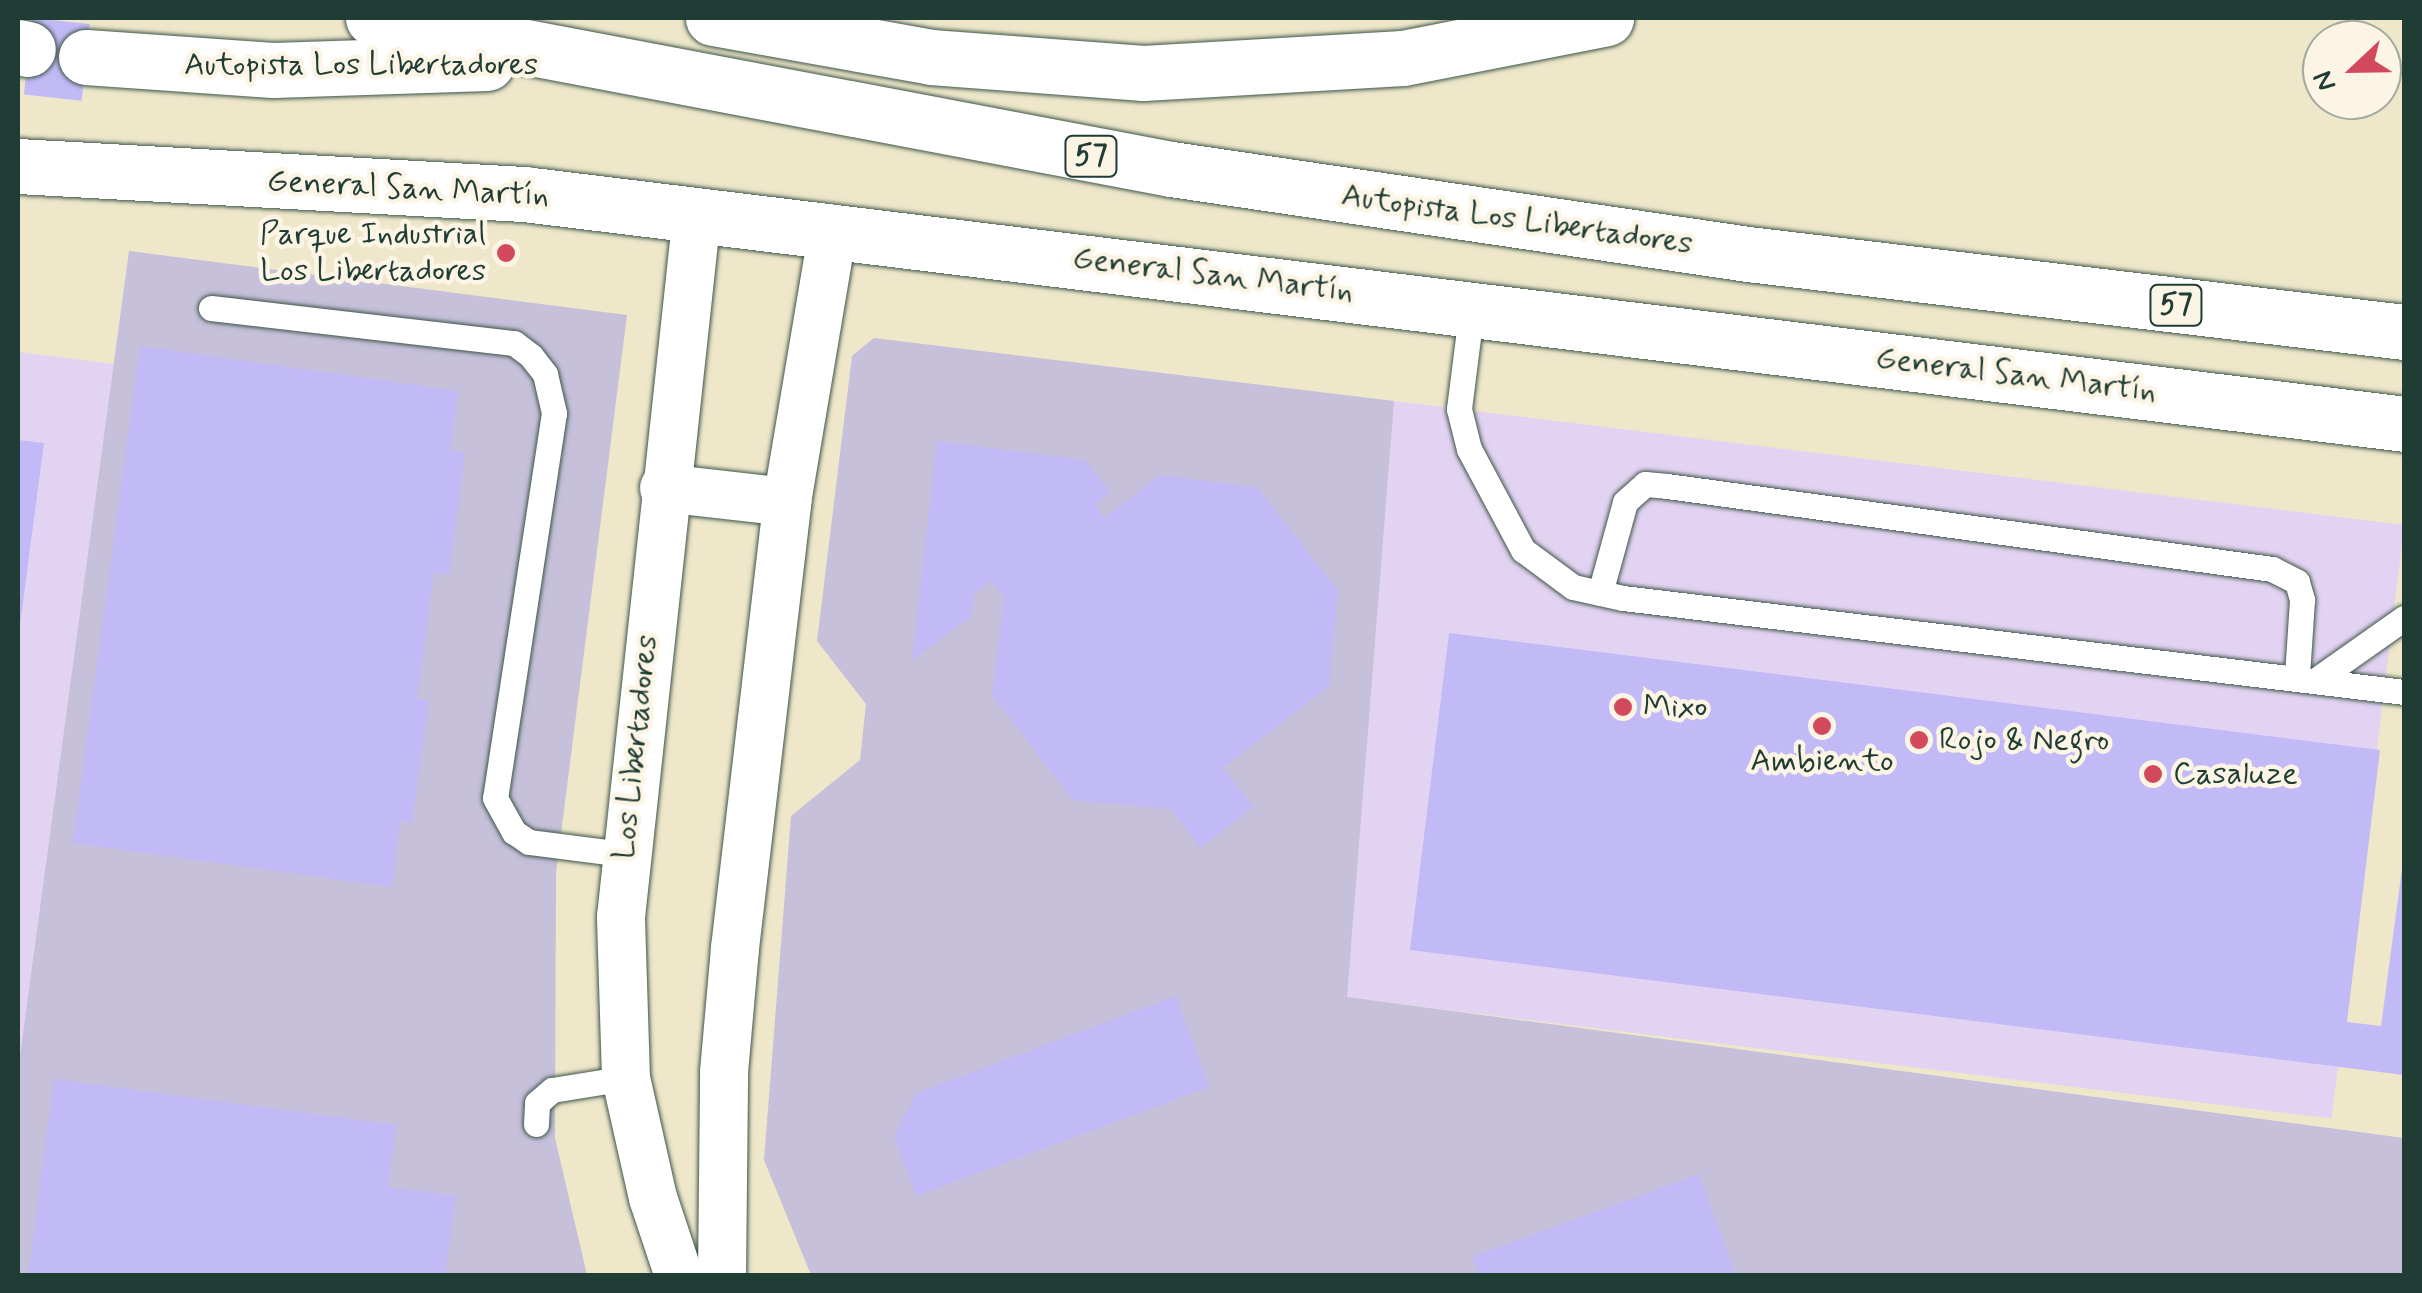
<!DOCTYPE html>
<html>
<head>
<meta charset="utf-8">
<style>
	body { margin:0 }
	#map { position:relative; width:2422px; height:1293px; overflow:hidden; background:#eee7ca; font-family:Mynerve,sans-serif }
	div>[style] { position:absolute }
	.built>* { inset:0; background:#e3d3f2; transform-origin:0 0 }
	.industrial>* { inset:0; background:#c6c0da }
	.building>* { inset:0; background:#c2baf7; transform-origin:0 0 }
	.roads { filter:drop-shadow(0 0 2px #3e564a) drop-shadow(0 0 2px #3e564a) }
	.lane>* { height:25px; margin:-12.5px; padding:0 12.5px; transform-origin:12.5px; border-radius:12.5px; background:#fff }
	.street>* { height:48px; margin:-24px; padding:0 24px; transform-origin:24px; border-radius:24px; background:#fff }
	.secondary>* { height:55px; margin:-27.5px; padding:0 27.5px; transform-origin:27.5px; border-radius:27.5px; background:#fff }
	.highway>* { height:55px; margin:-27.5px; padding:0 27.5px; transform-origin:27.5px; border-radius:27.5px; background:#fff }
	.dots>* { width:28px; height:28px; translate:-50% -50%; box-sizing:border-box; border:5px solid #fcf5e5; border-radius:50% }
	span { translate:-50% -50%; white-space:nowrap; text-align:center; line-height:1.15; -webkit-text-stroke:9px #fcf5e5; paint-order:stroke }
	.shield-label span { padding:2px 8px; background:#fcf5e5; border:2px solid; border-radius:8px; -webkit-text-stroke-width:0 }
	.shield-label { font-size:30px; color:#1f3d34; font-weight:700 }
	.street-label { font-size:32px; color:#1f3d34 }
	.poi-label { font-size:32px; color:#1f3d34 }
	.right { translate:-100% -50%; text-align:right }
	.left { translate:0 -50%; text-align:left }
	.frame { position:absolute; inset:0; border:20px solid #1f3d34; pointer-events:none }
	.north { position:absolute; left:2302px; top:20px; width:100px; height:100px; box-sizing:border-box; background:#fcf5e5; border:2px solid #a4ab9e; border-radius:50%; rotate:248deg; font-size:28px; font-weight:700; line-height:40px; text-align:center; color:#1f3d34 }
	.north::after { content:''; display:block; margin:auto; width:35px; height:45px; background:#d1495b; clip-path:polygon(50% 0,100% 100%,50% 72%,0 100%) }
</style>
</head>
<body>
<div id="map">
	<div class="built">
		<i style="clip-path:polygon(18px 352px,114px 364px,18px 1070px)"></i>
		<i style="left:1394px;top:401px;width:1018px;height:598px;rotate:7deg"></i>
	</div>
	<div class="industrial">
		<i style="clip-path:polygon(129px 251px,627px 315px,556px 873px,555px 1138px,587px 1275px,18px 1276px,18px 1070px)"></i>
		<i style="clip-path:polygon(874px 338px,1394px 401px,1347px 997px,2404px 1138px,2404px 1275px,811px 1275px,764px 1160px,791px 816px,860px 760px,866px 704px,817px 641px,852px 356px)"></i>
	</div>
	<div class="building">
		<i style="left:32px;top:18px;width:58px;height:77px;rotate:6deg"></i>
		<i style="clip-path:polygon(140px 346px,458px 391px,450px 451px,465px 453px,449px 575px,434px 572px,417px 699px,429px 700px,412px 823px,400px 821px,392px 887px,73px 843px)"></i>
		<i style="clip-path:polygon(18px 440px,44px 443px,20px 625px,18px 625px)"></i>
		<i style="clip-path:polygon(937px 441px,1085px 460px,1111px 493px,1095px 505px,1104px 518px,1160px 475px,1258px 488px,1338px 591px,1329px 686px,1223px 768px,1253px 807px,1200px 848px,1171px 809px,1073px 800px,992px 695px,1004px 597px,992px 581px,974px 594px,971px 616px,912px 661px)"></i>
		<i style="clip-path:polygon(1449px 633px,2380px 750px,2347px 1022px,2381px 1026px,2404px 854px,2404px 1075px,1410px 950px)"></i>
		<i style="clip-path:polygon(1176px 996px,1209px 1087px,916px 1196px,894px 1137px,916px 1093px)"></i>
		<i style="clip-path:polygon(54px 1079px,396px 1125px,388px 1187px,456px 1196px,445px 1276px,28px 1276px)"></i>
		<i style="clip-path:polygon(1699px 1174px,1736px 1276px,1479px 1276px,1472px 1257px)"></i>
	</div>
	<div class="roads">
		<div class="lane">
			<i style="left:1472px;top:306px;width:104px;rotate:97.2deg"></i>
			<i style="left:1459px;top:409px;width:41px;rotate:76deg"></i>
			<i style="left:1469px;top:449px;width:115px;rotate:61.9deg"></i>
			<i style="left:1523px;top:550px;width:62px;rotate:36.5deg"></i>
			<i style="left:1573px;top:587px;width:51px;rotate:12.4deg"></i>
			<i style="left:1623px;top:598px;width:787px;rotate:6.86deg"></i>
			<i style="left:211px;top:308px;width:305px;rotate:6.6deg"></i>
			<i style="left:514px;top:343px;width:21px;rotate:37deg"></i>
			<i style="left:531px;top:356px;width:23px;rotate:52deg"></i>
			<i style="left:545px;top:374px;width:40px;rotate:77deg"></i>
			<i style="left:554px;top:413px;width:389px;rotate:98.7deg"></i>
			<i style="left:495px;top:798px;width:39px;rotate:61deg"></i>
			<i style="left:514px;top:832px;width:18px;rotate:34deg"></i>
			<i style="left:529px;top:842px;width:95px;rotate:7.3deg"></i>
			<i style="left:1600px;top:593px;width:94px;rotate:-74.6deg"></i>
			<i style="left:1625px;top:502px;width:27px;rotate:-42deg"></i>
			<i style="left:1645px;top:484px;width:22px;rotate:5deg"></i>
			<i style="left:1667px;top:486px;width:611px;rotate:7.81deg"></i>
			<i style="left:2272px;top:569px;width:28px;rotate:27deg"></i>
			<i style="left:2297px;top:582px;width:19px;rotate:74deg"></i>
			<i style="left:2302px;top:600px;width:76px;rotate:93.8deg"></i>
			<i style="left:2319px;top:678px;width:104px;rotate:-35.2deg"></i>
			<i style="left:536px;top:1124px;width:21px;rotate:-87deg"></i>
			<i style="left:537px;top:1103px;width:20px;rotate:-41deg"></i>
			<i style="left:552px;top:1090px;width:75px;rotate:-9.2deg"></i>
		</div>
		<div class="street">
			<i style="left:664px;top:488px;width:124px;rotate:6.5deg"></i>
			<i style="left:679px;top:1276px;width:82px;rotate:-108.4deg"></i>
			<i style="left:653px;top:1198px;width:123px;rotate:-102.7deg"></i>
			<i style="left:626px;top:1078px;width:161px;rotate:-91.8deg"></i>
			<i style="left:621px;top:917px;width:707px;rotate:-83.83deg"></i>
			<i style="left:722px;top:1276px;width:204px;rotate:-89.4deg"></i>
			<i style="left:724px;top:1072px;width:124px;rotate:-84.9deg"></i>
			<i style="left:735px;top:948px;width:449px;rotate:-83.3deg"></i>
			<i style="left:787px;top:502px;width:277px;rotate:-80.4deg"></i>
		</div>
		<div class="secondary">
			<i style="left:18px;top:166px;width:507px;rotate:3.17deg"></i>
			<i style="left:524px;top:194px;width:1894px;rotate:6.97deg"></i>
		</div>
		<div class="highway">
			<i style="left:373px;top:18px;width:812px;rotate:10.71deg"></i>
			<i style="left:1171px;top:169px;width:583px;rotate:8.38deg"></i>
			<i style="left:1748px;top:254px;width:661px;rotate:6.78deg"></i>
			<i style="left:713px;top:18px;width:221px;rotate:10.1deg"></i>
			<i style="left:931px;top:57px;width:213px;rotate:4.3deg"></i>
			<i style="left:1143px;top:73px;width:260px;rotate:-3.3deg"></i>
			<i style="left:1403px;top:58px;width:207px;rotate:-11.1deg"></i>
			<i style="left:18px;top:47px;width:10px;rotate:11deg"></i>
			<i style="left:86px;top:57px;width:187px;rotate:4deg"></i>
			<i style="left:273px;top:70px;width:214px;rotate:-1.9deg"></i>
		</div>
	</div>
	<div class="dots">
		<i style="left:506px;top:253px;background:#d1495b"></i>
		<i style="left:1623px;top:707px;background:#d1495b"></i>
		<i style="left:1822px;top:726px;background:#d1495b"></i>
		<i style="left:1919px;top:740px;background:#d1495b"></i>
		<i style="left:2153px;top:774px;background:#d1495b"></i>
	</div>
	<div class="shield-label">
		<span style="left:1091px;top:156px">57</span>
		<span style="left:2176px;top:305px">57</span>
	</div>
	<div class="street-label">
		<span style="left:361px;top:65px">Autopista Los Libertadores</span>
		<span style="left:408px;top:189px;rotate:3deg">General San Martín</span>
		<span style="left:1517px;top:220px;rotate:8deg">Autopista Los Libertadores</span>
		<span style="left:1213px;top:275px;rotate:7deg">General San Martín</span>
		<span style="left:2016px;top:375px;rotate:7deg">General San Martín</span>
		<span style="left:636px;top:747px;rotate:-84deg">Los Libertadores</span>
	</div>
	<div class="poi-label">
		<span class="right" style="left:486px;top:253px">Parque Industrial<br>Los Libertadores</span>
		<span class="left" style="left:1643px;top:707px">Mixo</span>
		<span class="left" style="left:1939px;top:740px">Rojo &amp; Negro</span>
		<span style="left:1822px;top:761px">Ambiento</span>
		<span class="left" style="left:2173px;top:774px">Casaluze</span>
	</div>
	<div class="frame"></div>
	<div class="north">N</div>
</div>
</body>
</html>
